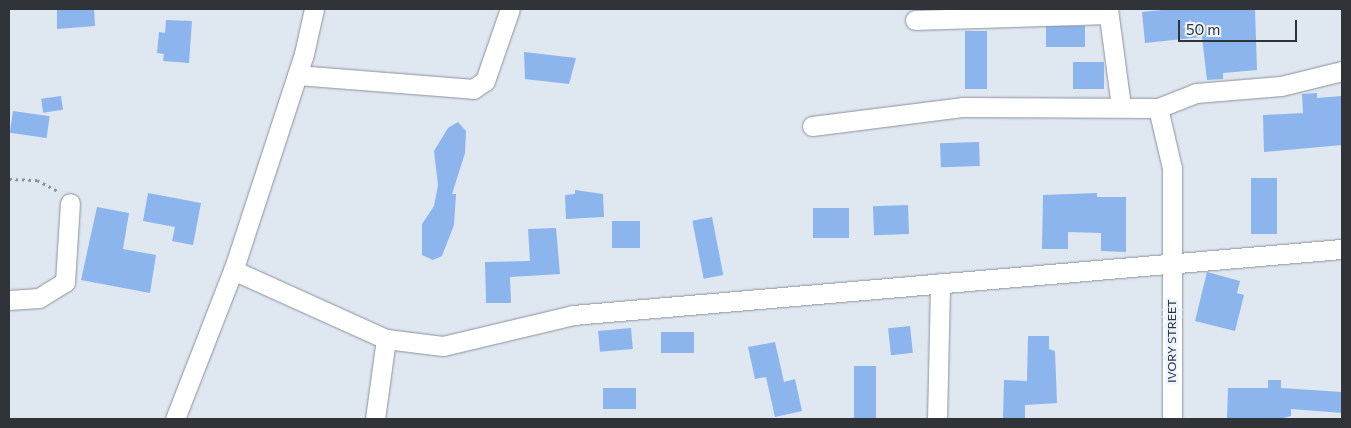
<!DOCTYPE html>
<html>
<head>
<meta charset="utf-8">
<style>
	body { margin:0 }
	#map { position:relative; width:1351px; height:428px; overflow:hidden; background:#dfe7f1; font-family:Commissioner,sans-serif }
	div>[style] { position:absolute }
	.building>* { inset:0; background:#8bb5ec; transform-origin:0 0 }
	.path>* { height:3px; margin-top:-1.5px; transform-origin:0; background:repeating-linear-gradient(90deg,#8a9097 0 2.5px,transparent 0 6.5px) }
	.roads { filter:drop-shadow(0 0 1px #8b929b) drop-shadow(0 0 1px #8b929b) }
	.minor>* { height:19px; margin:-9.5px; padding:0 9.5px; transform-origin:9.5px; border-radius:9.5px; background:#fff }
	span { translate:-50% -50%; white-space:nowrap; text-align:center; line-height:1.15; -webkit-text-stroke:5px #ecf4fe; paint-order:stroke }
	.street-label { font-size:12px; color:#303337 }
	.frame { position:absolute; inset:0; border:10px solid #303337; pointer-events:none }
	.scale { position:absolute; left:1178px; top:20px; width:119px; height:22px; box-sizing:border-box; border:2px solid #303337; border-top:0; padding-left:6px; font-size:15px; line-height:18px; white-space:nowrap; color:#303337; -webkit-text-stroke:4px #ecf4fe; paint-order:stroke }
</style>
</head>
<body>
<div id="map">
	<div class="building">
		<i style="clip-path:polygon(57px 9px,94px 9px,95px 26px,57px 29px)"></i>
		<i style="clip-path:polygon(1172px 9px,1255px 9px,1257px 70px,1223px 73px,1223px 79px,1207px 80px,1202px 37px,1145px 43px,1142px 12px)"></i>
		<i style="clip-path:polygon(166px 20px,192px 21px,189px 63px,163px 61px,164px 54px,157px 53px,159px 32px,165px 33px)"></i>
		<i style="left:1085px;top:26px;width:21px;height:39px;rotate:90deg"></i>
		<i style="left:965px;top:31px;width:22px;height:58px"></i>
		<i style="clip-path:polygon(524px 52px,576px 58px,569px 84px,525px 79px)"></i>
		<i style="left:1073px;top:62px;width:31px;height:27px"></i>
		<i style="clip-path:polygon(1317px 93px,1317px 98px,1342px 96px,1342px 145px,1264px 152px,1263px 115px,1303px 113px,1302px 94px)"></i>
		<i style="left:61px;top:96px;width:14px;height:20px;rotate:82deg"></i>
		<i style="left:13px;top:111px;width:37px;height:22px;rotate:8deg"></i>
		<i style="clip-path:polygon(458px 122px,466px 131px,465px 153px,452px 194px,456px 194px,454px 225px,442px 256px,433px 260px,422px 255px,422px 224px,434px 206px,438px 185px,434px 151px,448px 128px)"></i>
		<i style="left:979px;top:142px;width:24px;height:39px;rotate:88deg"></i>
		<i style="left:1251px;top:178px;width:26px;height:56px"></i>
		<i style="clip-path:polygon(575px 190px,603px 194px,604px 217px,566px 219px,565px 195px,575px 194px)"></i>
		<i style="clip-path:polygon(148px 193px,201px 203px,193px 245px,172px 241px,175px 227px,143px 221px)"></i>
		<i style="clip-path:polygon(1097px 193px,1097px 197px,1126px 197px,1126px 252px,1101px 251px,1101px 233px,1068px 232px,1068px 249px,1042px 249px,1043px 195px)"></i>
		<i style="left:908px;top:205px;width:29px;height:35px;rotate:88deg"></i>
		<i style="clip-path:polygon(97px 207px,129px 213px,123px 249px,156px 255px,150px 293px,81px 280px)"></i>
		<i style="left:849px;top:208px;width:30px;height:36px;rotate:90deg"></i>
		<i style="left:712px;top:217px;width:59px;height:20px;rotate:79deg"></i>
		<i style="left:612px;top:221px;width:28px;height:27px"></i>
		<i style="clip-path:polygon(556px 228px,560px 274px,510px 277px,511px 303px,486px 303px,485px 262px,530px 261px,528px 229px)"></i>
		<i style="clip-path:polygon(1207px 272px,1240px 281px,1237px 293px,1244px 295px,1235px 331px,1195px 321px)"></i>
		<i style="left:910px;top:326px;width:27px;height:22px;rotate:84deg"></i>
		<i style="left:631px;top:328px;width:21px;height:33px;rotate:85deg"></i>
		<i style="left:661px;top:332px;width:33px;height:21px"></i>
		<i style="clip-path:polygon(1028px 336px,1049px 336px,1049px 349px,1055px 351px,1057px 403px,1025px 405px,1025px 419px,1003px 419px,1004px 380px,1027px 381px)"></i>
		<i style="clip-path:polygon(775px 342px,784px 382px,795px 379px,802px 411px,775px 417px,766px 377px,755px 379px,748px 347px)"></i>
		<i style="left:854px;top:366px;width:22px;height:53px"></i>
		<i style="clip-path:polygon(1268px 380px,1281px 380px,1281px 388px,1342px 392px,1342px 413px,1291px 409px,1291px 416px,1280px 419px,1227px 419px,1228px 388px,1268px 388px)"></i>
		<i style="left:603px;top:388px;width:33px;height:21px"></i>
	</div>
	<div class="path">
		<i style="left:9px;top:179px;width:28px;rotate:2deg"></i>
		<i style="left:37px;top:180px;width:26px;rotate:28deg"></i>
	</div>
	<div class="roads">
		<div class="minor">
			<i style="left:1108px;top:9px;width:99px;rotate:82.4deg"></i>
			<i style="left:915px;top:20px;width:193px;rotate:-1.8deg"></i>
			<i style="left:297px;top:75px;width:177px;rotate:4.5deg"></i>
			<i style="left:473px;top:89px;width:14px;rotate:-34deg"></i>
			<i style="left:485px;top:81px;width:76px;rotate:-70.9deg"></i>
			<i style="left:1158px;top:108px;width:41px;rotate:-21.5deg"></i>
			<i style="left:1196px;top:93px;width:85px;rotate:-4.7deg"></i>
			<i style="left:1281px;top:86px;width:63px;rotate:-13.8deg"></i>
			<i style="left:812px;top:126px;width:151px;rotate:-7.2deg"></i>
			<i style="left:962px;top:107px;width:196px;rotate:0.3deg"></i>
			<i style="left:1158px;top:108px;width:62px;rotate:76.9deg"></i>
			<i style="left:1172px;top:168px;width:251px;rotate:90deg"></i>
			<i style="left:233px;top:270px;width:168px;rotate:24.3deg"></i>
			<i style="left:386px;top:339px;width:57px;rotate:7deg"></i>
			<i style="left:443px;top:346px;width:134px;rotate:-13.4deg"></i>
			<i style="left:573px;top:315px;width:772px;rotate:-4.91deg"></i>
			<i style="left:9px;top:300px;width:30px;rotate:-4deg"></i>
			<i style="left:39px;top:298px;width:31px;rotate:-32deg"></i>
			<i style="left:65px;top:282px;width:79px;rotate:-86.4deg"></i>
			<i style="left:175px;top:419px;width:165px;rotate:-68.7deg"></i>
			<i style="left:235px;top:265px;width:222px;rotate:-71.9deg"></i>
			<i style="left:304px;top:54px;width:46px;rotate:-77.5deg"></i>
			<i style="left:375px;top:419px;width:81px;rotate:-82.2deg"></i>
			<i style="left:937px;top:419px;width:136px;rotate:-88.7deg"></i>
		</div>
	</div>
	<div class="street-label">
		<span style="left:1172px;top:341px;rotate:-90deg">IVORY STREET</span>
	</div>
	<div class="frame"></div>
	<div class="scale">50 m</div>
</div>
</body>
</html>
